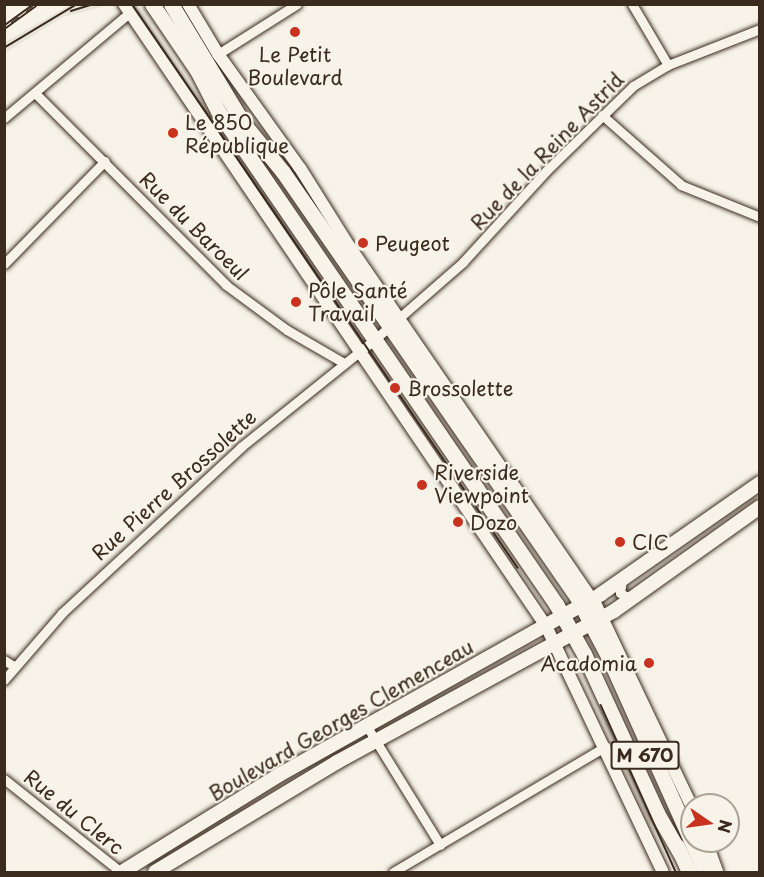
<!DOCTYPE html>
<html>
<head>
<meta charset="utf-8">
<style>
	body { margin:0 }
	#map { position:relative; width:764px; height:877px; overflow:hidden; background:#f7f3e8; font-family:"Playpen Sans",sans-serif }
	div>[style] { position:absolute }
	.built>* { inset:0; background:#e9e4d9 }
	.roads { filter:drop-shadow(0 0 2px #3b2a1e) drop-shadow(0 0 2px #3b2a1e) }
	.minor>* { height:9px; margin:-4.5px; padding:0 4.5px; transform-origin:4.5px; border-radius:4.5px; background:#f7f3e8 }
	.tertiary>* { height:12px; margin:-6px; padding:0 6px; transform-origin:6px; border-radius:6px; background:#f7f3e8 }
	.secondary>* { height:14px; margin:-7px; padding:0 7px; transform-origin:7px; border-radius:7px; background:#f7f3e8 }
	.primary>* { height:15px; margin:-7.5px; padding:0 7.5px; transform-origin:7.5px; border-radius:7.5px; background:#f7f3e8 }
	.tram>* { height:1.5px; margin:-0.75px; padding:0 0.75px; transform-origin:0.75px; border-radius:0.75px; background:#3b2a1e }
	.rail>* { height:5px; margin-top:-2.5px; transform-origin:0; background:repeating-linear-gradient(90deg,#f7f3e8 0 9px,#3b2a1e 0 18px); box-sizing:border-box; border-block:2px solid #3b2a1e }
	.dots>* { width:16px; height:16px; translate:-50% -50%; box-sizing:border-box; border:3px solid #f7f3e8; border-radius:50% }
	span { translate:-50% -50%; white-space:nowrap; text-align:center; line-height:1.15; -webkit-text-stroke:4.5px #f7f3e8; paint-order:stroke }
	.shield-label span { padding:2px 4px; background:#f7f3e8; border:2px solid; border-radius:4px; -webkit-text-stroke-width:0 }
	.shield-label { font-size:18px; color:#3b2a1e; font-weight:700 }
	.poi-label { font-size:20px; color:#3b2a1e }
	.left { translate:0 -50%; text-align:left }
	.right { translate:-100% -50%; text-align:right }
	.street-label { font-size:20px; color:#3b2a1e }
	.frame { position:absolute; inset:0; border:6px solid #3b2a1e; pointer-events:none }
	.north { position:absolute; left:680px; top:793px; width:60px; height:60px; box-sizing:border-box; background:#f7f3e8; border:2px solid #aca397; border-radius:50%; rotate:103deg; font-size:16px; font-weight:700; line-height:24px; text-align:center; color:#3b2a1e }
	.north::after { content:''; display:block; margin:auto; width:21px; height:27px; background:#c8321e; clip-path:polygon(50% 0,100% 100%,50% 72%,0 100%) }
</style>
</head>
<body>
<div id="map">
	<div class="built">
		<i style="clip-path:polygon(70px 5px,109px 5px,63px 17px,5px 53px,5px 42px)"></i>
	</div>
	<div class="roads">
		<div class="minor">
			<i style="left:632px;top:4px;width:71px;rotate:59.5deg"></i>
			<i style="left:218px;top:54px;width:93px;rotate:-32.3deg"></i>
			<i style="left:35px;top:93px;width:271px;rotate:45.1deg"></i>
			<i style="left:226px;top:285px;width:76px;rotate:36.4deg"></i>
			<i style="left:287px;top:330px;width:66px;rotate:30.1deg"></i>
			<i style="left:602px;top:115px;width:106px;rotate:41.5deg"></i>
			<i style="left:681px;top:185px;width:85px;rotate:22.1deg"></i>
			<i style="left:4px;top:118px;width:163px;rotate:-40deg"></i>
			<i style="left:4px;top:264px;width:144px;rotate:-45.6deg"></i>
			<i style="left:622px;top:580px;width:13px;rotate:99deg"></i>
			<i style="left:620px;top:593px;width:13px;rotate:27deg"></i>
			<i style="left:4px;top:660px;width:13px;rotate:32deg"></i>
			<i style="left:4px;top:680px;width:89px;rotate:-49.1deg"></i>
			<i style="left:62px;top:613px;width:244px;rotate:-42.8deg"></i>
			<i style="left:241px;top:447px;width:171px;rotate:-38.8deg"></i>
			<i style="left:374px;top:340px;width:118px;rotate:-41.2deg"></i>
			<i style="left:463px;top:262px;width:123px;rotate:-47.6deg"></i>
			<i style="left:546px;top:171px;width:122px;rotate:-44.3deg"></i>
			<i style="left:633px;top:86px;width:41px;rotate:-31deg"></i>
			<i style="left:668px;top:65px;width:99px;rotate:-21.4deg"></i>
			<i style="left:366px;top:725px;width:141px;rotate:58.3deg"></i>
			<i style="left:4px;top:779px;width:149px;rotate:38.5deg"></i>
			<i style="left:393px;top:872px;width:247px;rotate:-30.6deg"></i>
		</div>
		<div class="tertiary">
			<i style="left:124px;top:4px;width:752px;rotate:55.84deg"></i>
			<i style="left:546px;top:626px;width:272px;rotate:64.6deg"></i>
			<i style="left:188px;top:4px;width:58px;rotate:59deg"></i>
			<i style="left:218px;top:54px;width:140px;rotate:54.3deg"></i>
			<i style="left:300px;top:168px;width:92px;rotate:57.9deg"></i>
			<i style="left:349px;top:246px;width:436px;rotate:55.5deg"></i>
			<i style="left:596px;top:605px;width:224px;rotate:64.6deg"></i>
			<i style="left:706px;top:841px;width:33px;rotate:70deg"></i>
		</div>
		<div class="secondary">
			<i style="left:122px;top:872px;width:185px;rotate:-31.7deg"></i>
			<i style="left:279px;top:775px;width:369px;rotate:-29.3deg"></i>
			<i style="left:601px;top:594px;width:194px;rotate:-34.9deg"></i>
			<i style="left:155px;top:872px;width:213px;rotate:-31.1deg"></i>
			<i style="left:337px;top:762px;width:315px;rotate:-28.6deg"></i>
			<i style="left:614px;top:611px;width:179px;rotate:-35.5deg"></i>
		</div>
		<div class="primary">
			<i style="left:152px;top:4px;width:87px;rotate:55.8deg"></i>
			<i style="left:171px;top:4px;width:139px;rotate:58.8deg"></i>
			<i style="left:243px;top:123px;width:63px;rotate:50.8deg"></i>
			<i style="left:283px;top:172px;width:517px;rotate:55.33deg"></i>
			<i style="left:577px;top:597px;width:69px;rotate:62.3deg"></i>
			<i style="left:609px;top:658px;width:235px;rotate:65.8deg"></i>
			<i style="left:196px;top:68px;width:48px;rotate:62.9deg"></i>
			<i style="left:218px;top:111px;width:598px;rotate:55.57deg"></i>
			<i style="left:556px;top:604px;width:57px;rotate:60.8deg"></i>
			<i style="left:584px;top:654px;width:175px;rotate:65.3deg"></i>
			<i style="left:657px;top:813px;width:46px;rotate:60.1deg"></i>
			<i style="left:677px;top:846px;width:29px;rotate:65deg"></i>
		</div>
	</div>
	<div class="tram">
		<i style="left:132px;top:4px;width:683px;rotate:55.61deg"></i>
		<i style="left:71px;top:11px;width:24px;rotate:-17deg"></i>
		<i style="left:4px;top:48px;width:85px;rotate:-31.1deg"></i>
		<i style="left:601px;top:705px;width:183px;rotate:65.8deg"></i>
	</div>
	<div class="rail">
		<i style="left:4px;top:27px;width:39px;rotate:-36deg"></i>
	</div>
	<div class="dots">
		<i style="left:295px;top:32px;background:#c8321e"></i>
		<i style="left:173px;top:133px;background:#c8321e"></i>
		<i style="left:363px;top:243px;background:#c8321e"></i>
		<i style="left:296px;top:302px;background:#c8321e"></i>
		<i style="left:395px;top:388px;background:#c8321e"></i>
		<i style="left:422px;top:485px;background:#c8321e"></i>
		<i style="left:458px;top:522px;background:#c8321e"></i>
		<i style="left:620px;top:542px;background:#c8321e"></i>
		<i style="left:649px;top:663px;background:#c8321e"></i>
	</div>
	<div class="shield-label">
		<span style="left:645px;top:755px">M 670</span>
	</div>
	<div class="poi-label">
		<span style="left:295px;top:66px">Le Petit<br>Boulevard</span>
		<span class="left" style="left:185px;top:134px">Le 850<br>République</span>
		<span class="left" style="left:375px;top:243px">Peugeot</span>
		<span class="left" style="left:308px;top:302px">Pôle Santé<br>Travail</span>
		<span class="left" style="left:407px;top:388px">Brossolette</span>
		<span class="left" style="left:434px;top:484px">Riverside<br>Viewpoint</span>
		<span class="left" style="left:470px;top:522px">Dozo</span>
		<span class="left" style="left:632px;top:542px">CIC</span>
		<span class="right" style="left:637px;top:663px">Acadomia</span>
	</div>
	<div class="street-label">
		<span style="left:547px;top:151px;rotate:-46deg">Rue de la Reine Astrid</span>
		<span style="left:194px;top:226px;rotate:45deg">Rue du Baroeul</span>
		<span style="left:174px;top:485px;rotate:-42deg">Rue Pierre Brossolette</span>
		<span style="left:341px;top:720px;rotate:-30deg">Boulevard Georges Clemenceau</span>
		<span style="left:74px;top:812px;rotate:39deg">Rue du Clerc</span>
	</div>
	<div class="frame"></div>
	<div class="north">N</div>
</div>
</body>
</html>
